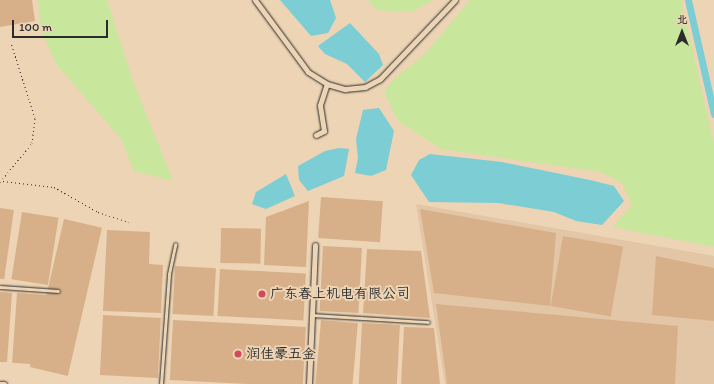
<!DOCTYPE html>
<html>
<head>
<meta charset="utf-8">
<style>
	body { margin:0 }
	#map { position:relative; width:714px; height:384px; overflow:hidden; background:#edd4b5; font-family:Itim,"LXGW WenKai TC",sans-serif }
	div>[style] { position:absolute }
	.built>* { inset:0; background:#e2c6a6 }
	.green>* { inset:0; background:#c9e69d }
	.water>* { inset:0; background:#7ccdd4 }
	.canal>* { height:7px; margin:-3.5px; padding:0 3.5px; transform-origin:3.5px; border-radius:3.5px; background:#7ccdd4 }
	.building>* { inset:0; background:#d7b089; transform-origin:0 0 }
	.path>* { height:1px; margin-top:-0.5px; transform-origin:0; background:repeating-linear-gradient(90deg,#2b2b2b 0 1px,transparent 0 4px) }
	.roads { filter:drop-shadow(0 0 1px #2b2b2b) drop-shadow(0 0 1px #2b2b2b) }
	.service>* { height:2.5px; margin:-1.25px; padding:0 1.25px; transform-origin:1.25px; border-radius:1.25px; background:#edd4b5 }
	.minor>* { height:5px; margin:-2.5px; padding:0 2.5px; transform-origin:2.5px; border-radius:2.5px; background:#edd4b5 }
	.dots>* { width:11px; height:11px; translate:-50% -50%; box-sizing:border-box; border:2px solid #edd4b5; border-radius:50% }
	span { translate:-50% -50%; white-space:nowrap; text-align:center; line-height:1.15; -webkit-text-stroke:4px #edd4b5; paint-order:stroke }
	.poi-label { font-size:14px; color:#2b2b2b }
	.left { translate:0 -50%; text-align:left }
	.north { position:absolute; left:662px; top:12px; width:40px; height:40px; -webkit-text-stroke:3px #edd4b5; paint-order:stroke; rotate:0deg; font-size:11px; font-weight:700; line-height:16px; text-align:center; color:#2b2b2b }
	.north::after { content:''; display:block; margin:auto; width:14px; height:18px; background:#2b2b2b; clip-path:polygon(50% 0,100% 100%,50% 72%,0 100%) }
	.scale { position:absolute; left:12px; top:20px; width:96px; height:18px; box-sizing:border-box; border:2px solid #2b2b2b; border-top:0; padding-left:5px; font-size:12px; line-height:14px; white-space:nowrap; color:#2b2b2b; -webkit-text-stroke:3px #edd4b5; paint-order:stroke }
</style>
</head>
<body>
<div id="map">
	<div class="built">
		<i style="clip-path:polygon(416px 204px,714px 256px,714px 384px,445px 384px)"></i>
	</div>
	<div class="green">
		<i style="clip-path:polygon(38px 0,107px 0,133px 81px,173px 181px,134px 171px,121px 139px,57px 65px,41px 31px)"></i>
		<i style="clip-path:polygon(368px 0,433px 0,412px 12px,376px 10px)"></i>
		<i style="clip-path:polygon(470px 0,681px 0,714px 144px,714px 247px,613px 227px,632px 205px,622px 183px,601px 172px,441px 149px,398px 121px,384px 92px,395px 78px,425px 54px)"></i>
	</div>
	<div class="water">
		<i style="clip-path:polygon(280px 0,330px 0,336px 18px,328px 33px,311px 36px)"></i>
		<i style="clip-path:polygon(350px 23px,379px 54px,383px 65px,365px 82px,347px 64px,325px 54px,318px 46px)"></i>
		<i style="clip-path:polygon(379px 108px,394px 131px,386px 170px,371px 176px,355px 173px,358px 158px,356px 139px,363px 110px)"></i>
		<i style="clip-path:polygon(339px 148px,349px 149px,344px 176px,308px 191px,299px 180px,298px 166px,325px 151px)"></i>
		<i style="clip-path:polygon(430px 154px,502px 162px,590px 180px,614px 186px,624px 201px,602px 225px,576px 221px,554px 212px,498px 203px,429px 202px,411px 175px,419px 160px)"></i>
		<i style="clip-path:polygon(286px 174px,295px 196px,266px 209px,252px 204px,256px 192px)"></i>
	</div>
	<div class="canal">
		<i style="left:688px;top:0;width:117px;rotate:77.2deg"></i>
	</div>
	<div class="building">
		<i style="clip-path:polygon(0 0,32px 0,35px 21px,0 27px)"></i>
		<i style="left:321px;top:197px;width:62px;height:41px;rotate:4deg"></i>
		<i style="clip-path:polygon(309px 201px,306px 267px,264px 265px,266px 217px)"></i>
		<i style="left:0;top:208px;width:14px;height:70px;rotate:8deg"></i>
		<i style="clip-path:polygon(420px 209px,556px 233px,550px 306px,434px 293px)"></i>
		<i style="left:22px;top:212px;width:37px;height:68px;rotate:9deg"></i>
		<i style="left:64px;top:219px;width:39px;height:152px;rotate:13deg"></i>
		<i style="left:221px;top:228px;width:40px;height:35px;rotate:1deg"></i>
		<i style="clip-path:polygon(107px 230px,150px 232px,149px 264px,163px 265px,161px 313px,103px 311px)"></i>
		<i style="left:563px;top:236px;width:61px;height:71px;rotate:10deg"></i>
		<i style="left:323px;top:246px;width:39px;height:65px;rotate:3deg"></i>
		<i style="clip-path:polygon(367px 249px,421px 251px,430px 318px,363px 313px)"></i>
		<i style="clip-path:polygon(656px 256px,714px 268px,714px 321px,652px 315px)"></i>
		<i style="left:175px;top:266px;width:41px;height:48px;rotate:3deg"></i>
		<i style="left:220px;top:269px;width:86px;height:47px;rotate:3deg"></i>
		<i style="clip-path:polygon(0 292px,12px 293px,7px 362px,0 362px)"></i>
		<i style="left:17px;top:293px;width:39px;height:70px;rotate:4deg"></i>
		<i style="clip-path:polygon(436px 304px,678px 326px,675px 384px,447px 384px)"></i>
		<i style="left:103px;top:315px;width:58px;height:60px;rotate:3deg"></i>
		<i style="left:173px;top:320px;width:133px;height:60px;rotate:3deg"></i>
		<i style="left:321px;top:320px;width:37px;height:64px;rotate:5deg"></i>
		<i style="left:362px;top:323px;width:38px;height:61px;rotate:3deg"></i>
		<i style="clip-path:polygon(404px 327px,434px 328px,440px 384px,401px 384px)"></i>
	</div>
	<div class="path">
		<i style="left:3px;top:181px;width:51px;rotate:6.7deg"></i>
		<i style="left:54px;top:187px;width:51px;rotate:29.6deg"></i>
		<i style="left:98px;top:212px;width:32px;rotate:18deg"></i>
		<i style="left:0;top:182px;width:50px;rotate:-50.6deg"></i>
		<i style="left:32px;top:143px;width:25px;rotate:-83deg"></i>
		<i style="left:35px;top:118px;width:79px;rotate:-107.7deg"></i>
	</div>
	<div class="roads">
		<div class="service">
			<i style="left:0;top:287px;width:58px;rotate:3.9deg"></i>
			<i style="left:313px;top:315px;width:115px;rotate:3.5deg"></i>
			<i style="left:161px;top:384px;width:110px;rotate:-85.8deg"></i>
			<i style="left:169px;top:274px;width:30px;rotate:-78deg"></i>
		</div>
		<div class="minor">
			<i style="left:255px;top:0;width:89px;rotate:53.6deg"></i>
			<i style="left:308px;top:72px;width:22px;rotate:32deg"></i>
			<i style="left:327px;top:84px;width:19px;rotate:16deg"></i>
			<i style="left:345px;top:89px;width:20px;rotate:-6deg"></i>
			<i style="left:365px;top:87px;width:17px;rotate:-28deg"></i>
			<i style="left:380px;top:79px;width:109px;rotate:-46.5deg"></i>
			<i style="left:316px;top:135px;width:9px;rotate:-27deg"></i>
			<i style="left:324px;top:131px;width:26px;rotate:-99deg"></i>
			<i style="left:320px;top:105px;width:22px;rotate:-72deg"></i>
			<i style="left:0;top:384px;width:4px"></i>
			<i style="left:309px;top:384px;width:139px;rotate:-87.5deg"></i>
		</div>
	</div>
	<div class="dots">
		<i style="left:262px;top:294px;background:#d1495b"></i>
		<i style="left:238px;top:354px;background:#d1495b"></i>
	</div>
	<div class="poi-label">
		<span class="left" style="left:270px;top:294px">广东春上机电有限公司</span>
		<span class="left" style="left:246px;top:354px">润佳豪五金</span>
	</div>
	<div class="north">北</div>
	<div class="scale">100 m</div>
</div>
</body>
</html>
